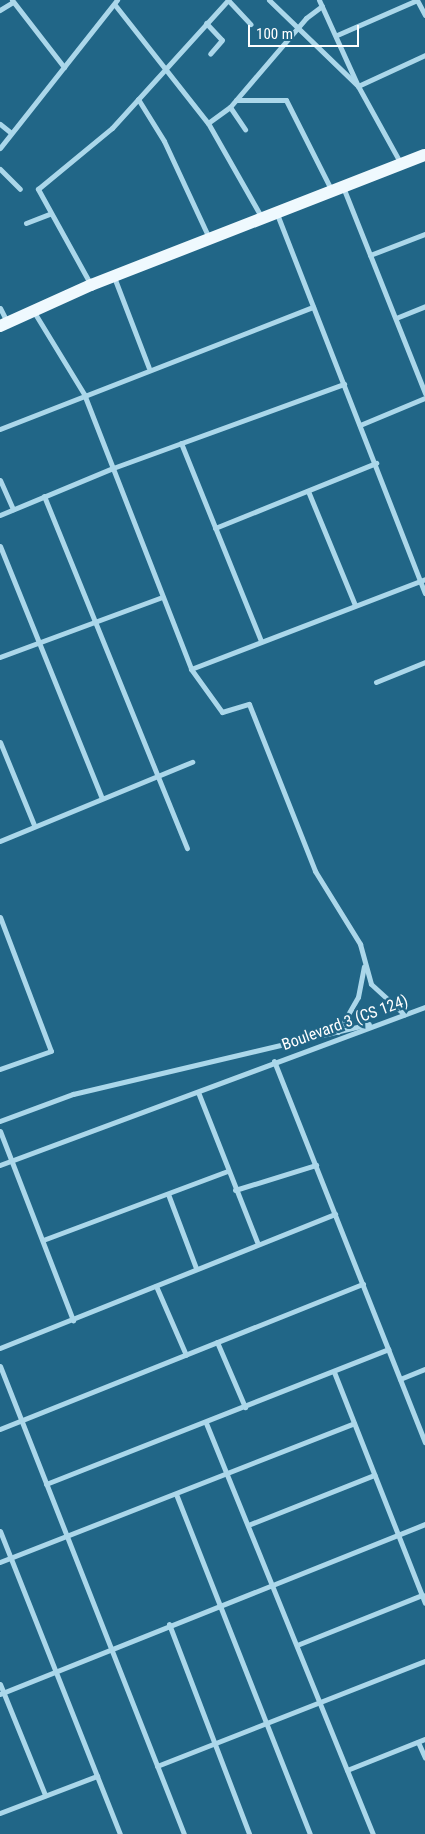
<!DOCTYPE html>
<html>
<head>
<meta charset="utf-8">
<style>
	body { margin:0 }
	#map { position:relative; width:425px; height:1834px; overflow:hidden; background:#216687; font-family:"Roboto Condensed",sans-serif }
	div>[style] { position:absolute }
	.street>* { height:5px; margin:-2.5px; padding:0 2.5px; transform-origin:2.5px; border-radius:2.5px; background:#abd7ea }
	.primary>* { height:12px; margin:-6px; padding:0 6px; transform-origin:6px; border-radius:6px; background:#eff9fe }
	span { translate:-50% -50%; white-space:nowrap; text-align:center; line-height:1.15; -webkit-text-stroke:5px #216687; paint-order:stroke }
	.street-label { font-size:16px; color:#fff }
	.scale { position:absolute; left:248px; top:25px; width:111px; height:22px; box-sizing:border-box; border:2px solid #fff; border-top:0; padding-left:6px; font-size:15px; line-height:18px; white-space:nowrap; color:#fff; -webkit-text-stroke:4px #216687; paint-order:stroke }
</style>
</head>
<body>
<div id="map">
	<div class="street">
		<i style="left:12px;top:0;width:85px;rotate:52.2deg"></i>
		<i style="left:228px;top:0;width:33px;rotate:47deg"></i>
		<i style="left:269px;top:0;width:124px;rotate:44deg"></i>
		<i style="left:358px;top:86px;width:74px;rotate:-24.8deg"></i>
		<i style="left:319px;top:0;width:94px;rotate:65.6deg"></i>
		<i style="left:358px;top:86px;width:89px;rotate:61.1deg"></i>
		<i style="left:417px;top:0;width:17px;rotate:62deg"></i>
		<i style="left:115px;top:5px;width:150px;rotate:51.8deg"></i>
		<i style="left:208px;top:123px;width:109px;rotate:60.4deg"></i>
		<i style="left:0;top:10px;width:15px;rotate:-32deg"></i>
		<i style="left:206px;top:23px;width:23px;rotate:47deg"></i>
		<i style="left:222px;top:40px;width:18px;rotate:131deg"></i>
		<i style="left:337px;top:35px;width:87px;rotate:-23.6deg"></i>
		<i style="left:138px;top:99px;width:49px;rotate:58.2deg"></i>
		<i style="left:164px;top:141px;width:107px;rotate:65.1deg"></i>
		<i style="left:236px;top:100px;width:50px"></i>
		<i style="left:286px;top:100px;width:102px;rotate:63.2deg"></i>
		<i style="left:230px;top:107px;width:27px;rotate:56deg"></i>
		<i style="left:208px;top:123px;width:27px;rotate:-36deg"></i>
		<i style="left:230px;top:107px;width:117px;rotate:-49.5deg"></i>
		<i style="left:306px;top:18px;width:20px;rotate:-37deg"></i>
		<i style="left:0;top:124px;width:14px;rotate:39deg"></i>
		<i style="left:0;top:148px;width:189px;rotate:-51.7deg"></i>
		<i style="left:0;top:169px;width:28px;rotate:45deg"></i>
		<i style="left:343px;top:187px;width:222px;rotate:68.3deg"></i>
		<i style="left:277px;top:214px;width:407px;rotate:68.7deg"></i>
		<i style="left:26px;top:223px;width:26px;rotate:-21deg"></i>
		<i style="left:370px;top:255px;width:59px;rotate:-20.9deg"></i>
		<i style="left:114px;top:277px;width:97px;rotate:69deg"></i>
		<i style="left:91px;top:285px;width:110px;rotate:-118.9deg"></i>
		<i style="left:38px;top:189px;width:96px;rotate:-39.5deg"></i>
		<i style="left:112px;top:128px;width:173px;rotate:-47.8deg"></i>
		<i style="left:0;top:308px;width:16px;rotate:63deg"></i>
		<i style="left:34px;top:312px;width:96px;rotate:58.6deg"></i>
		<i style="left:84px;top:394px;width:295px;rotate:68.7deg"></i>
		<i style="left:191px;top:669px;width:53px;rotate:54.2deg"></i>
		<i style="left:222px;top:712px;width:28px;rotate:-17deg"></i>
		<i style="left:249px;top:704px;width:180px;rotate:68.4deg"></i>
		<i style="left:315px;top:871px;width:86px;rotate:58.3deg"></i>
		<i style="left:360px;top:944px;width:41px;rotate:74.6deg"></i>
		<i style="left:371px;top:984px;width:45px;rotate:42.3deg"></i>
		<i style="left:396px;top:318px;width:31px;rotate:-22deg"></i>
		<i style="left:360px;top:425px;width:70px;rotate:-22.6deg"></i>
		<i style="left:0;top:429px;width:336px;rotate:-21.3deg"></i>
		<i style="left:181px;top:443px;width:214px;rotate:68deg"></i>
		<i style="left:0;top:480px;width:32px;rotate:66deg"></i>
		<i style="left:308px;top:491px;width:123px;rotate:67.6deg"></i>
		<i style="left:44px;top:496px;width:380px;rotate:67.9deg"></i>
		<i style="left:0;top:515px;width:122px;rotate:-22.6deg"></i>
		<i style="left:113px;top:468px;width:246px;rotate:-20deg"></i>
		<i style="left:215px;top:528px;width:174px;rotate:-22deg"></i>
		<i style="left:0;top:546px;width:272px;rotate:68deg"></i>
		<i style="left:0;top:657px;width:173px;rotate:-20.3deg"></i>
		<i style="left:191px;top:669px;width:251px;rotate:-21deg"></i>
		<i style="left:376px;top:682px;width:53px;rotate:-22.2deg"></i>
		<i style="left:0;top:742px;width:90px;rotate:67.7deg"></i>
		<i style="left:0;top:841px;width:208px;rotate:-22.4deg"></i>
		<i style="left:0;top:917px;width:143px;rotate:69.2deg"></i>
		<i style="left:51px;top:1051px;width:54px;rotate:160.6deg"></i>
		<i style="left:338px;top:1032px;width:40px;rotate:-60.3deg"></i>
		<i style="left:358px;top:997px;width:31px;rotate:-79deg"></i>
		<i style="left:274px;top:1061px;width:410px;rotate:68.4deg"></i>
		<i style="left:198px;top:1092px;width:163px;rotate:68.5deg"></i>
		<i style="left:0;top:1121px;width:78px;rotate:-20.3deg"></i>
		<i style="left:73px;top:1094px;width:304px;rotate:-13.3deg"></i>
		<i style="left:0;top:1131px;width:203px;rotate:68.9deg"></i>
		<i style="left:0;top:1165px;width:453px;rotate:-20.4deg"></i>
		<i style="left:235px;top:1190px;width:85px;rotate:-17.2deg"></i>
		<i style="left:168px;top:1194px;width:79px;rotate:69.3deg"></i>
		<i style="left:43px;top:1240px;width:197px;rotate:-20.5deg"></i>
		<i style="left:156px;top:1286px;width:75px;rotate:66.5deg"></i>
		<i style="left:217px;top:1342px;width:71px;rotate:66.7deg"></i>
		<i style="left:0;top:1348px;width:361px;rotate:-21.8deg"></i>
		<i style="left:0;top:1366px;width:503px;rotate:68.54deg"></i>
		<i style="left:334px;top:1372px;width:248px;rotate:68.5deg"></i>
		<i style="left:400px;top:1379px;width:27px;rotate:-22deg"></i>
		<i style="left:206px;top:1423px;width:444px;rotate:67.9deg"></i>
		<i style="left:0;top:1429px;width:391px;rotate:-21.8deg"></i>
		<i style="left:46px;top:1484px;width:368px;rotate:-21.5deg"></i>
		<i style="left:176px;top:1494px;width:365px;rotate:68.5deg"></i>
		<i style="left:248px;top:1525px;width:136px;rotate:-21.6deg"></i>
		<i style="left:0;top:1531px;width:326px;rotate:68.4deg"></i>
		<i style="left:0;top:1562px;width:380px;rotate:-21.4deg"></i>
		<i style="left:169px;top:1624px;width:225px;rotate:69.1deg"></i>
		<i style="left:297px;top:1645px;width:135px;rotate:-21.8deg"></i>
		<i style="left:0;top:1684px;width:120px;rotate:67.9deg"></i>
		<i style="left:0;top:1694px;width:458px;rotate:-21.8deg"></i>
		<i style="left:418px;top:1742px;width:17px;rotate:66deg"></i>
		<i style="left:157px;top:1766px;width:288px;rotate:-21.4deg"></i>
		<i style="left:347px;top:1770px;width:84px;rotate:-21.7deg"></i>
		<i style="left:0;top:1813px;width:104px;rotate:-20.9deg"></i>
	</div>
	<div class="primary">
		<i style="left:0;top:326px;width:100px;rotate:-24.3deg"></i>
		<i style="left:91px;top:285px;width:358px;rotate:-21.3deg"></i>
	</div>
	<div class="street-label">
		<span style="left:345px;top:1023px;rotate:-20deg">Boulevard 3 (CS 124)</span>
	</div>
	<div class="scale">100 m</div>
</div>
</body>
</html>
